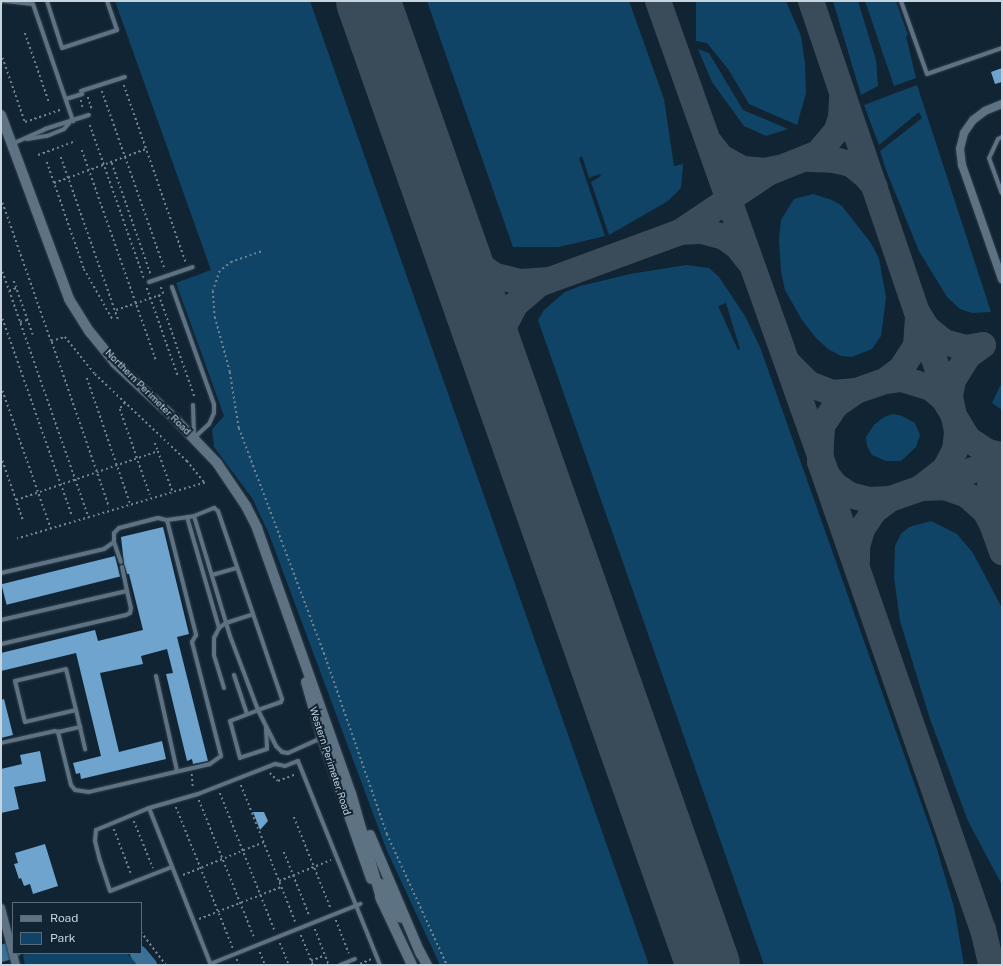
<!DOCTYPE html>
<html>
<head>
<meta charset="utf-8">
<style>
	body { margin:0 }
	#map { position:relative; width:1003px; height:966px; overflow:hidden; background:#112433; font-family:"Public Sans",sans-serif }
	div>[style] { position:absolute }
	.green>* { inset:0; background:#104466 }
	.river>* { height:17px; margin:-8.5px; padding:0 8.5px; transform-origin:8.5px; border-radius:8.5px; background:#3b7097 }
	.taxiway>* { height:26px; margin:-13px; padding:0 13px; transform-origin:13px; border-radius:13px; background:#3a4c5a }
	.runway>* { height:64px; margin:-32px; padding:0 32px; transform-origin:32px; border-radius:32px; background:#3a4c5a }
	.building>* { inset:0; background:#6ea4cd; transform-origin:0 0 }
	.path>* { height:1.5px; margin-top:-0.75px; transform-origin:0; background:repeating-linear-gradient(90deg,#73838f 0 2px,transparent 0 5px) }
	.roads { filter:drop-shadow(0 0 1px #303d49) drop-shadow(0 0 1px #303d49) }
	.service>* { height:4px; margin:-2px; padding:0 2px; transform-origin:2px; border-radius:2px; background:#5d7384 }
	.minor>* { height:8px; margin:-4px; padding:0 4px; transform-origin:4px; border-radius:4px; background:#5d7384 }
	.tertiary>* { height:10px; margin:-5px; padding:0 5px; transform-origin:5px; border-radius:5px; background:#5d7384 }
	span { translate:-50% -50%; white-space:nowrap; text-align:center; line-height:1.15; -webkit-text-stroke:4px #112433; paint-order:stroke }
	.street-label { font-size:10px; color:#c7d3dd }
	.frame { position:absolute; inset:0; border:2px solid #c7d3dd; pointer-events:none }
	.legend { position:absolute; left:12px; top:902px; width:130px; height:52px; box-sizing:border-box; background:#112433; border:1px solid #5a6a77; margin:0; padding:5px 7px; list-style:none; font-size:12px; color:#c7d3dd }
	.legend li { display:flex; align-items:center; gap:8px; height:20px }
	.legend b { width:20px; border:1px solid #5a6a77 }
</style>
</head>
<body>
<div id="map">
	<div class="green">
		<i style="clip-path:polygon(115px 1px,310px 1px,649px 965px,440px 965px,387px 851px,269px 534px,252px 498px,214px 447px,212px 429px,224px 416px,176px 283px,211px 270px)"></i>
		<i style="clip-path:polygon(427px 1px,629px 1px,664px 99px,674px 166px,683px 164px,681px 188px,668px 201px,609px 235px,591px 182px,601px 176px,600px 174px,589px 178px,582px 156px,579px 158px,605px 236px,559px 247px,513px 247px)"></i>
		<i style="clip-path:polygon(696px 1px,786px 1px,801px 36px,805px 63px,806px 93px,797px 125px,749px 104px,728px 69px,707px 43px,696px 41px)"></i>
		<i style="clip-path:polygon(833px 1px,858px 1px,876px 60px,878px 86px,861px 95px)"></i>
		<i style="clip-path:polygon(865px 1px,896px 1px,908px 35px,906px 36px,916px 78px,894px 86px)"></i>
		<i style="clip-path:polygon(698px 49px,709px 53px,743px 110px,788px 129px,766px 136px,744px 126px,712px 82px)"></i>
		<i style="clip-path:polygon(917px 85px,991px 312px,972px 313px,960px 309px,947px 297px,919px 251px,886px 170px,880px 151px,922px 118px,919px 112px,879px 145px,864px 105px)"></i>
		<i style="clip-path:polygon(813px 194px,832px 200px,842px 206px,871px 243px,879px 259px,886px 297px,881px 336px,872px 349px,852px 357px,841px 356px,828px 349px,816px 338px,802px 320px,785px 290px,781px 271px,779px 240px,781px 220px,794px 199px)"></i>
		<i style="clip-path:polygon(evenodd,686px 265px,709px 268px,719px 277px,745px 316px,760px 347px,934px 839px,954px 907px,964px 965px,764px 965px,538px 320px,544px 310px,565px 292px,580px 286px,630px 274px,686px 265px,726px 303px,740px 349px,738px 350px,718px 306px,726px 303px)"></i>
		<i style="clip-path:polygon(1002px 382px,1002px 410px,992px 403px)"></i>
		<i style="clip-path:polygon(893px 414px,902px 416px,915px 423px,920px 435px,916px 447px,901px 461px,886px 461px,872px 455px,867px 446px,866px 437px,874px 425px,884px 417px)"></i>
		<i style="clip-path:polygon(931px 521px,957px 534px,973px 553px,1002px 608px,1002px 885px,968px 821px,930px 719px,900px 621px,894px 577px,895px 546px,901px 534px,909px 527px)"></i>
		<i style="clip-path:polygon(29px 953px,127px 953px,137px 965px,25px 965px,23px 955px)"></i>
	</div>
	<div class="river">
		<i style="left:1px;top:953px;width:13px;rotate:-18deg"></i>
		<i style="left:138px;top:953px;width:16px;rotate:50deg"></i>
	</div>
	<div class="taxiway">
		<i style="left:658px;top:1px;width:503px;rotate:70.38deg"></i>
		<i style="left:827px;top:475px;width:13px;rotate:51deg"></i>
		<i style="left:835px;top:485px;width:18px;rotate:34deg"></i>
		<i style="left:850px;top:495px;width:20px;rotate:15deg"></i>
		<i style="left:869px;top:500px;width:21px;rotate:-3deg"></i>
		<i style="left:890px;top:499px;width:119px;rotate:-19.2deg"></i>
		<i style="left:811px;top:1px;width:329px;rotate:71.2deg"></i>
		<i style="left:917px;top:312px;width:19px;rotate:58deg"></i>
		<i style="left:927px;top:328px;width:22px;rotate:39deg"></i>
		<i style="left:944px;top:342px;width:23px;rotate:15deg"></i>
		<i style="left:966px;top:348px;width:17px;rotate:-10deg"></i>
		<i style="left:710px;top:143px;width:18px;rotate:52deg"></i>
		<i style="left:721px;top:157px;width:25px;rotate:29deg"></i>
		<i style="left:743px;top:169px;width:22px;rotate:5deg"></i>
		<i style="left:765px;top:171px;width:13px;rotate:-13deg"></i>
		<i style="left:809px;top:159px;width:25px;rotate:2deg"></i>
		<i style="left:834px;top:160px;width:17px;rotate:13deg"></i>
		<i style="left:851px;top:164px;width:19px;rotate:39deg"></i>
		<i style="left:866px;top:176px;width:14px;rotate:51deg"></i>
		<i style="left:680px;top:232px;width:106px;rotate:-33.8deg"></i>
		<i style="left:768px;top:173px;width:54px;rotate:-21.8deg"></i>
		<i style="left:818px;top:153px;width:30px;rotate:-50deg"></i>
		<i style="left:837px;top:130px;width:13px;rotate:-72deg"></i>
		<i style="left:841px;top:118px;width:22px;rotate:-87deg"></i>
		<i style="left:450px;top:236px;width:32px;rotate:49deg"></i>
		<i style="left:471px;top:260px;width:30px;rotate:33deg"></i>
		<i style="left:496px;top:276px;width:25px;rotate:14deg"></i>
		<i style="left:520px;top:282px;width:27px;rotate:-4deg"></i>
		<i style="left:921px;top:323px;width:85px;rotate:70.1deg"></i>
		<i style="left:983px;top:345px;width:19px;rotate:144deg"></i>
		<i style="left:968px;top:356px;width:28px;rotate:122deg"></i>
		<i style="left:953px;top:380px;width:16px;rotate:101deg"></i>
		<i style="left:950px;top:396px;width:37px;rotate:79deg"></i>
		<i style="left:957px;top:432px;width:18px;rotate:96deg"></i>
		<i style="left:955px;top:450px;width:21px;rotate:118deg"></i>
		<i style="left:945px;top:469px;width:31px;rotate:142deg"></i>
		<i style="left:921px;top:488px;width:23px;rotate:-2deg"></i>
		<i style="left:944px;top:487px;width:24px;rotate:19deg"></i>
		<i style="left:967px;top:495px;width:24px;rotate:42deg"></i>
		<i style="left:985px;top:511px;width:15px;rotate:62deg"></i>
		<i style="left:788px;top:363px;width:30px;rotate:45deg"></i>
		<i style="left:809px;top:384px;width:25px;rotate:21deg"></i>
		<i style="left:832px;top:393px;width:24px;rotate:-5deg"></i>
		<i style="left:856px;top:391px;width:31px;rotate:-19deg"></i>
		<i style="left:885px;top:381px;width:20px;rotate:-37deg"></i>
		<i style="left:901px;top:369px;width:27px;rotate:-57deg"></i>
		<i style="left:916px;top:346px;width:28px;rotate:-86deg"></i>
		<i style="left:885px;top:381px;width:17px;rotate:-7deg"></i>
		<i style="left:902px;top:379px;width:30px;rotate:17deg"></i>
		<i style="left:931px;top:388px;width:17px;rotate:40deg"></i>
		<i style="left:944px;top:399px;width:47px;rotate:59deg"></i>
		<i style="left:968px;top:439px;width:24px;rotate:33deg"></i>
		<i style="left:988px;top:452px;width:14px;rotate:12deg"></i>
		<i style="left:504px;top:390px;width:33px;rotate:-99deg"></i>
		<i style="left:499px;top:357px;width:29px;rotate:-82deg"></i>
		<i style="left:503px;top:328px;width:27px;rotate:-62deg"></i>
		<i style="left:516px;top:304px;width:30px;rotate:-41deg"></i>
		<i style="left:539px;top:284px;width:150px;rotate:-20.2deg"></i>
		<i style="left:680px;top:232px;width:22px;rotate:-3deg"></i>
		<i style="left:702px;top:231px;width:23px;rotate:15deg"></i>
		<i style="left:724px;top:237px;width:16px;rotate:35deg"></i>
		<i style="left:737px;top:246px;width:18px;rotate:52deg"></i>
		<i style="left:856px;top:391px;width:24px;rotate:145deg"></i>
		<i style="left:836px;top:405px;width:25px;rotate:124deg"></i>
		<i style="left:822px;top:426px;width:36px;rotate:93deg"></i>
		<i style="left:820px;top:462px;width:495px;rotate:70.8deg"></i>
		<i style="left:983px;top:929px;width:37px;rotate:77deg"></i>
		<i style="left:986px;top:507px;width:48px;rotate:70.4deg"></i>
		<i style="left:992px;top:524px;width:28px;rotate:-98deg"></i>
		<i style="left:988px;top:496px;width:10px;rotate:-79deg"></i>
		<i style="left:990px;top:486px;width:23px;rotate:-59deg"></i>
		<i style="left:857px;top:561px;width:14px;rotate:-90deg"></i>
		<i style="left:857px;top:547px;width:19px;rotate:-74deg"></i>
		<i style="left:862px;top:529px;width:22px;rotate:-56deg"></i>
		<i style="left:874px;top:511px;width:20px;rotate:-37deg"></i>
	</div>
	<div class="runway">
		<i style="left:368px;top:1px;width:1022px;rotate:70.57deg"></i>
	</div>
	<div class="building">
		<i style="clip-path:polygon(1002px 68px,1002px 82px,995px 84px,991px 72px)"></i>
		<i style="clip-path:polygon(163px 527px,189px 634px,177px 637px,208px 761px,193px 764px,192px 759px,187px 761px,166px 674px,173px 673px,167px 649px,141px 656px,143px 664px,100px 673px,119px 752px,162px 741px,166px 759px,81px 779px,80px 773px,76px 774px,73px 763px,101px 756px,76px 653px,1px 671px,1px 653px,95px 630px,98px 641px,143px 630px,129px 574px,127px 574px,124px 564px,121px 537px)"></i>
		<i style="left:115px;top:556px;width:21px;height:117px;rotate:76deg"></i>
		<i style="clip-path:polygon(4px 699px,13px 735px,1px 738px,1px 700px)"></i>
		<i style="clip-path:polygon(40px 751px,46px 781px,14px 787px,19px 809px,1px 813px,1px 769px,22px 764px,20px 755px)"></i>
		<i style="clip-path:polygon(253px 812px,264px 812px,268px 821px,260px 830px)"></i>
		<i style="clip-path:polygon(45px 844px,58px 886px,33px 894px,30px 884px,24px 886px,21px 878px,19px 879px,14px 864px,18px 863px,15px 853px)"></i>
	</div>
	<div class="path">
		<i style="left:25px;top:33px;width:73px;rotate:70.8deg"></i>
		<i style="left:1px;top:53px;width:73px;rotate:70.8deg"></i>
		<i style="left:25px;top:122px;width:39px;rotate:-19deg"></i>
		<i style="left:124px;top:85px;width:188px;rotate:70.8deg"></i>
		<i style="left:102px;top:91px;width:190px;rotate:70.6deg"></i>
		<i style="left:88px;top:97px;width:13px;rotate:72deg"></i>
		<i style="left:81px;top:100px;width:8px;rotate:76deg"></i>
		<i style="left:90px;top:125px;width:162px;rotate:70.6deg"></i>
		<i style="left:82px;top:150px;width:223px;rotate:70.6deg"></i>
		<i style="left:38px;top:155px;width:40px;rotate:-20.2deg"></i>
		<i style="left:61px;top:157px;width:172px;rotate:70.6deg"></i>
		<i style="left:47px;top:162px;width:113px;rotate:70.9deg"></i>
		<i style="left:84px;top:269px;width:59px;rotate:60.4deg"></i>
		<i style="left:112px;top:163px;width:119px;rotate:70.8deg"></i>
		<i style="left:54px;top:183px;width:98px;rotate:-20.3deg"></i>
		<i style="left:1px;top:198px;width:151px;rotate:70.7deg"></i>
		<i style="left:51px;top:341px;width:15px;rotate:-16deg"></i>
		<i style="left:65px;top:337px;width:48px;rotate:51deg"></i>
		<i style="left:95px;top:374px;width:127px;rotate:43.4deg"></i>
		<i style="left:187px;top:461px;width:28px;rotate:51deg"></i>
		<i style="left:205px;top:483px;width:196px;rotate:163.4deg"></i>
		<i style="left:261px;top:252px;width:31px;rotate:161deg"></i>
		<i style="left:232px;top:262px;width:15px;rotate:143deg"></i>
		<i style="left:220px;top:271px;width:21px;rotate:109deg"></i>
		<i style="left:213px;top:291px;width:26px;rotate:86deg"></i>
		<i style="left:215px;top:317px;width:57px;rotate:74.7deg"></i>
		<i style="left:230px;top:372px;width:57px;rotate:80.9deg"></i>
		<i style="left:239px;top:428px;width:241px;rotate:69.3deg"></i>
		<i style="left:324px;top:653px;width:192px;rotate:70.8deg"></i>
		<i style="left:387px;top:834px;width:144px;rotate:65.4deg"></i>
		<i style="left:1px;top:267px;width:266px;rotate:70.7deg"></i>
		<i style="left:14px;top:281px;width:57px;rotate:70.6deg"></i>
		<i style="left:147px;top:288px;width:93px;rotate:70.6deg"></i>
		<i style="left:9px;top:291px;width:8px;rotate:-23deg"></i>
		<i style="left:159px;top:295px;width:109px;rotate:70.7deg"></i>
		<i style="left:116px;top:310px;width:50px;rotate:-18.8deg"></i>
		<i style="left:163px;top:294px;width:9px;rotate:-111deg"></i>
		<i style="left:1px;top:314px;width:214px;rotate:70.6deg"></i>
		<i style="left:20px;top:322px;width:7px;rotate:-16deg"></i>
		<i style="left:52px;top:342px;width:175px;rotate:70.9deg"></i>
		<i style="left:87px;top:378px;width:135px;rotate:71deg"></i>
		<i style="left:1px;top:386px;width:151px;rotate:70.7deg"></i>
		<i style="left:125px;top:403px;width:8px;rotate:130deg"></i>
		<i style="left:120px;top:409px;width:91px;rotate:70.8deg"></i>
		<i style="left:155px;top:443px;width:9px;rotate:69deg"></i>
		<i style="left:1px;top:456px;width:68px;rotate:71deg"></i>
		<i style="left:16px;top:500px;width:150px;rotate:-19deg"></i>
		<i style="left:158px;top:451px;width:45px;rotate:70.3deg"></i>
		<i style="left:270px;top:773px;width:11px;rotate:45deg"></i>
		<i style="left:278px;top:781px;width:19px;rotate:-21deg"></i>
		<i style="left:192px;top:774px;width:15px;rotate:86deg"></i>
		<i style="left:241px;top:785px;width:149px;rotate:68.3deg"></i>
		<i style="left:220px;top:793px;width:149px;rotate:68.3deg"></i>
		<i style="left:199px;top:800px;width:150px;rotate:68.1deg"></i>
		<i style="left:176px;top:807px;width:152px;rotate:68deg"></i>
		<i style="left:294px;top:817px;width:99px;rotate:68.1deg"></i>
		<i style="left:134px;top:821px;width:51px;rotate:68deg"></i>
		<i style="left:114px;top:829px;width:50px;rotate:69deg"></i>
		<i style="left:284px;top:852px;width:70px;rotate:68.2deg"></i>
		<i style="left:183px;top:875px;width:87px;rotate:-22.2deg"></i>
		<i style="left:279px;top:881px;width:56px;rotate:-22deg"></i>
		<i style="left:199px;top:919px;width:88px;rotate:-21.3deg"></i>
		<i style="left:336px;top:920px;width:36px;rotate:69deg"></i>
		<i style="left:315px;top:929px;width:39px;rotate:69deg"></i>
		<i style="left:141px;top:932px;width:41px;rotate:52.9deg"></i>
		<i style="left:301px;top:935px;width:32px;rotate:68deg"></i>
		<i style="left:280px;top:943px;width:24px;rotate:68deg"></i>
		<i style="left:260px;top:952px;width:14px;rotate:69deg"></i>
		<i style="left:237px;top:959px;width:6px;rotate:72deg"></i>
		<i style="left:311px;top:961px;width:15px;rotate:-23deg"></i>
		<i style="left:360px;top:964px;width:12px;rotate:-24deg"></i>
	</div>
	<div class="roads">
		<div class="service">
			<i style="left:5px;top:1px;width:28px;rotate:6deg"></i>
			<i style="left:33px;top:4px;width:124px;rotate:71.1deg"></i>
			<i style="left:47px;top:1px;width:49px;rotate:72.3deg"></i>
			<i style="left:62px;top:48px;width:58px;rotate:-18.1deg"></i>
			<i style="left:117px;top:30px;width:31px;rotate:-109deg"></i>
			<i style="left:901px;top:1px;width:77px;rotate:70.4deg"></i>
			<i style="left:927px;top:74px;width:79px;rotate:-19.1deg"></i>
			<i style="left:1px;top:2px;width:1px;rotate:-45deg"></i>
			<i style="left:81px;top:91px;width:46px;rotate:-17.7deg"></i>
			<i style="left:66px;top:99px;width:17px;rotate:-17deg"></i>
			<i style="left:1002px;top:137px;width:4px;rotate:153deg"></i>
			<i style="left:998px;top:139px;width:21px;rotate:115deg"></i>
			<i style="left:989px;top:158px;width:37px;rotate:70deg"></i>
			<i style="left:27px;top:139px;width:20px;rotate:-9deg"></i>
			<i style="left:47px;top:136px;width:18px;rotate:-22deg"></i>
			<i style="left:64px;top:129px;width:9px;rotate:-49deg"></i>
			<i style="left:12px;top:144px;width:36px;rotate:-24deg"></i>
			<i style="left:45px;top:129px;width:46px;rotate:-17.7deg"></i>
			<i style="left:149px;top:282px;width:46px;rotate:-18.8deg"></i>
			<i style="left:172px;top:287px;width:124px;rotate:70.3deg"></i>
			<i style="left:214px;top:404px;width:9px;rotate:90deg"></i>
			<i style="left:214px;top:413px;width:12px;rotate:114deg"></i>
			<i style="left:209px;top:424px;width:21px;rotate:137deg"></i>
			<i style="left:193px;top:405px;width:30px;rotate:88deg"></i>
			<i style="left:187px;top:517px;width:116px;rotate:73.9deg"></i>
			<i style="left:167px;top:520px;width:27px;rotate:-8deg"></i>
			<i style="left:194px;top:516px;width:22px;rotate:-22deg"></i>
			<i style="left:214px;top:508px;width:5px;rotate:37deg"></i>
			<i style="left:218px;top:511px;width:199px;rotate:71.2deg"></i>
			<i style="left:282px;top:699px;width:3px;rotate:108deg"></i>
			<i style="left:281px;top:702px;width:24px;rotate:161deg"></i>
			<i style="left:258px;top:710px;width:79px;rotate:-110.7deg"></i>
			<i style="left:230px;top:636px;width:125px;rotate:-106.7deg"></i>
			<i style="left:114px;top:542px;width:21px;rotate:71deg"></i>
			<i style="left:122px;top:567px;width:25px;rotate:78deg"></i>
			<i style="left:1px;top:573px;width:106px;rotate:-13.1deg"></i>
			<i style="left:104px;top:549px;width:12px;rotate:-35deg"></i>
			<i style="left:114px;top:542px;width:9px;rotate:-90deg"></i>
			<i style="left:114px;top:533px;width:7px;rotate:-45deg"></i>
			<i style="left:119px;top:528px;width:40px;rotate:-14.4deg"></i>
			<i style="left:158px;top:518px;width:9px;rotate:13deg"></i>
			<i style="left:167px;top:520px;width:119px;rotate:75.8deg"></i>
			<i style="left:196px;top:635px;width:8px;rotate:120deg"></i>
			<i style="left:192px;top:642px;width:118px;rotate:75.7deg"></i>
			<i style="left:221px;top:756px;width:14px;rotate:144deg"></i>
			<i style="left:210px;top:764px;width:124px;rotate:167deg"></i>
			<i style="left:89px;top:792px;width:14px;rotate:-172deg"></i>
			<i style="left:75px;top:790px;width:6px;rotate:-129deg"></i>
			<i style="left:71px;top:785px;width:55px;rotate:-103.8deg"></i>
			<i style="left:58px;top:732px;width:3px;rotate:-162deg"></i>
			<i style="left:55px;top:731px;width:55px;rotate:167.5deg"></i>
			<i style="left:212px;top:575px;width:26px;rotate:-16deg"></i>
			<i style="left:1px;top:620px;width:129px;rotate:-13deg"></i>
			<i style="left:127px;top:591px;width:17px;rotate:77deg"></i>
			<i style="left:131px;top:608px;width:5px;rotate:101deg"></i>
			<i style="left:130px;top:613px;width:4px;rotate:153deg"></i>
			<i style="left:126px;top:615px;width:128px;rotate:166.9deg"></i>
			<i style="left:234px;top:675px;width:41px;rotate:71.6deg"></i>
			<i style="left:156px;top:676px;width:97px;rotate:77.5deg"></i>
			<i style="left:224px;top:688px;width:34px;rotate:-107deg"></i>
			<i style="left:214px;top:655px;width:17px;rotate:-90deg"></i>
			<i style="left:214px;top:638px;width:11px;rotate:-63deg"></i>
			<i style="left:219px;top:628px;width:9px;rotate:-36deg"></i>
			<i style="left:226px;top:623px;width:28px;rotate:-18deg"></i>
			<i style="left:80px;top:727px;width:23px;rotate:77deg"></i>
			<i style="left:266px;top:728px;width:21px;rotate:87deg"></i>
			<i style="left:267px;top:749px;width:28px;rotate:162deg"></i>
			<i style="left:240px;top:758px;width:38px;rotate:-105deg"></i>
			<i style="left:230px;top:721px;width:30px;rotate:-21deg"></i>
			<i style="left:258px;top:710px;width:40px;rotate:63.4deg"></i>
			<i style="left:276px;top:746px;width:8px;rotate:45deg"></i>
			<i style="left:282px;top:752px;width:6px;rotate:9deg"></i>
			<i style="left:288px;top:753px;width:37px;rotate:-24deg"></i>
			<i style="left:58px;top:732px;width:23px;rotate:-13deg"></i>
			<i style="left:80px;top:727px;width:17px;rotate:-103deg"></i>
			<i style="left:76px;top:710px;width:52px;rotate:166.8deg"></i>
			<i style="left:25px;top:722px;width:42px;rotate:-103.7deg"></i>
			<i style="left:15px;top:681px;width:52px;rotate:-13.2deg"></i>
			<i style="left:66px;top:669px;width:42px;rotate:76.3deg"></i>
			<i style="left:149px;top:808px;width:169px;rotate:68.5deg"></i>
			<i style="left:172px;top:867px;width:66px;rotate:158.8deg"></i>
			<i style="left:110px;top:891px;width:32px;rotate:-108deg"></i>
			<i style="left:100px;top:861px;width:21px;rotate:-104deg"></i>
			<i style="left:95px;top:841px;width:11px;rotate:-85deg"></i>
			<i style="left:96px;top:830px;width:57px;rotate:-22.5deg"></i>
			<i style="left:149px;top:808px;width:51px;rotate:-15.9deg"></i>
			<i style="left:198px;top:794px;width:83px;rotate:-21.3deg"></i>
			<i style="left:275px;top:764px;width:10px;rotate:11deg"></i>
			<i style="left:285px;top:766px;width:14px;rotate:-21deg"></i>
			<i style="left:298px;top:761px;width:220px;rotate:68.1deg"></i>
			<i style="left:210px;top:964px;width:162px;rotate:-21.8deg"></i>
			<i style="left:340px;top:965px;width:16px;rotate:-22deg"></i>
		</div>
		<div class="minor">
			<i style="left:1002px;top:104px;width:18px;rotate:158deg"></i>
			<i style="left:985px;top:111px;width:15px;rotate:143deg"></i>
			<i style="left:973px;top:120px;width:16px;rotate:125deg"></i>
			<i style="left:964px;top:133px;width:16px;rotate:104deg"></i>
			<i style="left:960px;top:149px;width:16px;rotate:83deg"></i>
			<i style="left:962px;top:165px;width:121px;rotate:70.7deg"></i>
			<i style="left:1px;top:908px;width:59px;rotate:75.3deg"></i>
		</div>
		<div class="tertiary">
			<i style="left:1px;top:115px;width:196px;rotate:69.7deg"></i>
			<i style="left:69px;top:299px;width:39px;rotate:58deg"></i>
			<i style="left:90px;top:332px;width:40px;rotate:51deg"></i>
			<i style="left:115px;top:363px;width:82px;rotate:43deg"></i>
			<i style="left:175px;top:419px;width:61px;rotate:46.3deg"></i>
			<i style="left:217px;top:463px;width:52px;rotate:56deg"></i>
			<i style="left:246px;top:506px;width:25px;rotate:63deg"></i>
			<i style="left:257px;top:528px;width:281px;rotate:70.5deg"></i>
			<i style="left:351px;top:793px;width:113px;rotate:74.1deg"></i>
			<i style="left:306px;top:682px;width:58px;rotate:74.1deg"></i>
			<i style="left:322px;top:738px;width:149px;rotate:70.8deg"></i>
			<i style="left:370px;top:835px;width:130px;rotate:67deg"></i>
			<i style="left:381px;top:884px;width:39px;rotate:60deg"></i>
			<i style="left:380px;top:897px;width:75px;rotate:64.8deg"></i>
			<i style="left:419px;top:950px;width:17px;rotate:62deg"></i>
		</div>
	</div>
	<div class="street-label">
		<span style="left:148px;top:392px;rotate:45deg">Northern Perimeter Road</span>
		<span style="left:330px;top:761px;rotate:72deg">Western Perimeter Road</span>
	</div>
	<div class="frame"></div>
	<ul class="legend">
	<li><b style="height:5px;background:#5d7384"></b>Road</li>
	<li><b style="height:11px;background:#104466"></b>Park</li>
	</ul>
</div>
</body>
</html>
